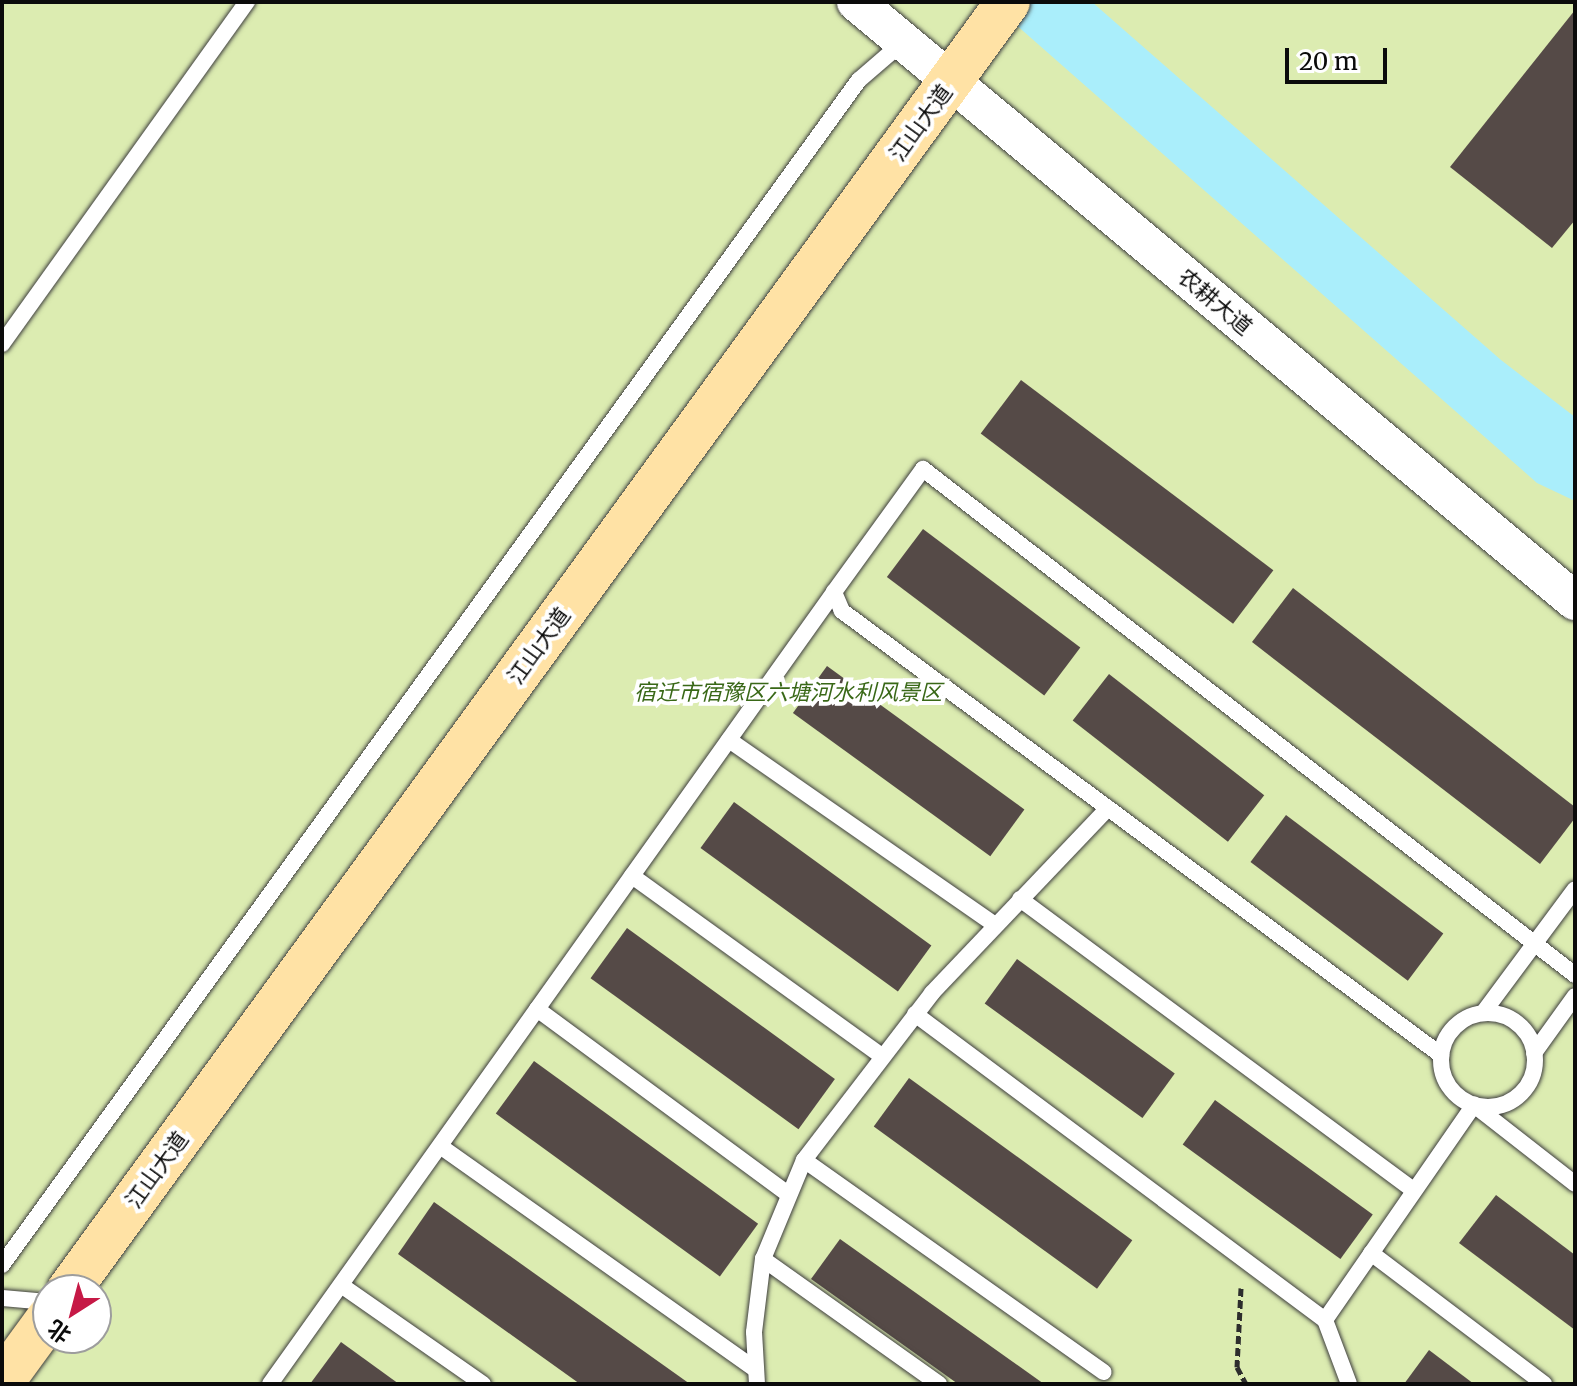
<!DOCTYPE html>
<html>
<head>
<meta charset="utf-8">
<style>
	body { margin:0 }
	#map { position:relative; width:1577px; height:1386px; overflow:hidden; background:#fff6ea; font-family:Merriweather,"Noto Sans SC",serif }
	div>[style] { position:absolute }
	.green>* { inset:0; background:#dcecb1 }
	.water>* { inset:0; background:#aaeefb }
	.building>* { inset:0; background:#554a47; transform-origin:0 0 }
	.path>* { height:5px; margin-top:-2.5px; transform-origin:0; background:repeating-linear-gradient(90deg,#2d2d2d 0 8px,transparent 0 12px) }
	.roads { filter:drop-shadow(0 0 2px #3e3e3e) drop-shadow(0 0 2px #3e3e3e) }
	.service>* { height:16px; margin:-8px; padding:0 8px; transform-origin:8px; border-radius:8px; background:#fff }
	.service>.ring { margin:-8px; padding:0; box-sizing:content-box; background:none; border:16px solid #fff; border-radius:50% }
	.tertiary>* { height:38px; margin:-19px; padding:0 19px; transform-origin:19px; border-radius:19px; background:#fff }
	.secondary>* { height:44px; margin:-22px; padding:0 22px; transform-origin:22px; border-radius:22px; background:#ffe2a5 }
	span { translate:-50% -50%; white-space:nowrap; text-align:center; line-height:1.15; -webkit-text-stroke:8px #fff; paint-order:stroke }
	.street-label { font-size:22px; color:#0b0b0b }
	.park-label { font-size:22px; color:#396817; font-style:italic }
	.frame { position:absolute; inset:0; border:4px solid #0b0b0b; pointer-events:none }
	.north { position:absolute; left:32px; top:1274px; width:80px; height:80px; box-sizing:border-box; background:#fff; border:2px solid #9d9d9d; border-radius:50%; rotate:216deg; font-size:22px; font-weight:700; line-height:32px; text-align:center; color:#0b0b0b }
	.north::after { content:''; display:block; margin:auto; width:28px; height:36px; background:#c61946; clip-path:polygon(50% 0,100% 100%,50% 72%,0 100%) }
	.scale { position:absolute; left:1285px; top:48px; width:102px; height:36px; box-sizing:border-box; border:4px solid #0b0b0b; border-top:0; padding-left:10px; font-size:24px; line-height:28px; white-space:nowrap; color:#0b0b0b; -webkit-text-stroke:6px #fff; paint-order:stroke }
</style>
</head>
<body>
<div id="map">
	<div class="green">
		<i style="clip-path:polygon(evenodd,2px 2px,1575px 2px,1575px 1384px,2px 1384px,2px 2px,48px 1290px,96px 1290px,96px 1338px,48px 1338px,48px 1290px)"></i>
	</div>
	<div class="water">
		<i style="clip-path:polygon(990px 2px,1092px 2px,1501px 360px,1575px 417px,1575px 501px,1537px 483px)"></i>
	</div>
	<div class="building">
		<i style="clip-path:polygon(1575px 10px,1575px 220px,1552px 248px,1450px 167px)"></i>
		<i style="left:1021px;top:380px;width:316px;height:67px;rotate:37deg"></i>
		<i style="left:923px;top:529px;width:197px;height:60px;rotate:37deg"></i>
		<i style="clip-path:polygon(1293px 588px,1575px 807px,1575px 818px,1540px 864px,1252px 642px)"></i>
		<i style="left:827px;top:666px;width:244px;height:58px;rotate:36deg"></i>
		<i style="left:1109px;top:674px;width:197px;height:59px;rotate:38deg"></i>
		<i style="left:734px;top:802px;width:244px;height:57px;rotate:36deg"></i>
		<i style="left:1286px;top:815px;width:197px;height:59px;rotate:37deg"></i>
		<i style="left:627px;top:928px;width:257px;height:62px;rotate:36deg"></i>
		<i style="left:1017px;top:959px;width:195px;height:55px;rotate:36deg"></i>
		<i style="left:534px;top:1061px;width:277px;height:65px;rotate:36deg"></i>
		<i style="left:909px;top:1078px;width:276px;height:60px;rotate:36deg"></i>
		<i style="left:1215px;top:1100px;width:195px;height:55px;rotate:36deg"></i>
		<i style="clip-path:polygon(1496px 1195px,1575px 1255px,1575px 1330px,1459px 1243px)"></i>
		<i style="clip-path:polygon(434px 1202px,690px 1384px,580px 1384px,398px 1254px)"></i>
		<i style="clip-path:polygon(840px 1239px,1044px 1384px,958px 1384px,811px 1279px)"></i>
		<i style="clip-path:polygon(341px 1342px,399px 1384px,310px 1384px)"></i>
		<i style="clip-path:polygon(1429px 1350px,1474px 1384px,1404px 1384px)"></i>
	</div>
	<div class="path">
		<i style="left:1241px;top:1288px;width:79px;rotate:92.9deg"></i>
		<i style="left:1237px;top:1367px;width:19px;rotate:62deg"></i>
	</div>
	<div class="roads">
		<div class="service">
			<i style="left:2px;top:344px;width:421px;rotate:-54.4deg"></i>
			<i style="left:729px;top:740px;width:324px;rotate:34.8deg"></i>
			<i style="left:632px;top:876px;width:308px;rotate:35.8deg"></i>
			<i style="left:1020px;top:899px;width:490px;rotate:36.5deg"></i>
			<i style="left:537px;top:1009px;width:313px;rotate:36.4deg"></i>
			<i style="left:1483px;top:1013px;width:154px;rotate:-53.4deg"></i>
			<i class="ring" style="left:1441px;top:1013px;width:78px;height:78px"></i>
			<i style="left:915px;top:1014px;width:512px;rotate:36.74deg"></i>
			<i style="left:1325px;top:1320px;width:68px;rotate:69.4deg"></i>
			<i style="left:1534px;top:1053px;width:70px;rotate:-54.3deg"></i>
			<i style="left:1441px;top:1055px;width:746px;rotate:-143.45deg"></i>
			<i style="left:842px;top:611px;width:21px;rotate:-113deg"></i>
			<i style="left:834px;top:592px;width:152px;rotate:-54.1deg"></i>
			<i style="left:923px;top:469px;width:825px;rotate:37.81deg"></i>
			<i style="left:440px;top:1146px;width:387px;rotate:35.3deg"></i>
			<i style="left:804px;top:1160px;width:367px;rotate:35.3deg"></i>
			<i style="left:1371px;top:1253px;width:217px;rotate:37.1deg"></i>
			<i style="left:763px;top:1259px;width:216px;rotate:35.4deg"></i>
			<i style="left:2px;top:1265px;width:1462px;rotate:-54.13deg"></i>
			<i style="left:859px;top:80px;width:58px;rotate:-40.8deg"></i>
			<i style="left:341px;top:1285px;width:173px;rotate:34.9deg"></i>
			<i style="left:2px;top:1298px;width:46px;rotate:5deg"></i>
			<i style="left:1325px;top:1320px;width:262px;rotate:-55.3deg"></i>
			<i style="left:1474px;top:1105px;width:128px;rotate:38deg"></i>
			<i style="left:270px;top:1384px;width:972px;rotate:-54.54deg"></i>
			<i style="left:757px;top:1384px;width:52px;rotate:-93.3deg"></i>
			<i style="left:754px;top:1332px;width:74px;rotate:-83deg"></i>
			<i style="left:763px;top:1259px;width:107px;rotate:-67.5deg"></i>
			<i style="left:804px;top:1160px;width:210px;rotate:-52.5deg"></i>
			<i style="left:932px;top:993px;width:255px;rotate:-46.4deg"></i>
		</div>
		<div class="tertiary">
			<i style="left:856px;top:2px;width:936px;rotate:39.8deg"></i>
		</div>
		<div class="secondary">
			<i style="left:69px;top:1290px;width:1594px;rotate:-53.91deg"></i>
			<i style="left:2px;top:1382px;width:78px;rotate:-53.9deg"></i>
		</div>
	</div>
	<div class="street-label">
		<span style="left:921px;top:123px;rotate:-54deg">江山大道</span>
		<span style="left:1215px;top:302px;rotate:40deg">农耕大道</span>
		<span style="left:539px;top:646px;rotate:-54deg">江山大道</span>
		<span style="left:157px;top:1170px;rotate:-54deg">江山大道</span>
	</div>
	<div class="park-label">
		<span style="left:788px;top:693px">宿迁市宿豫区六塘河水利风景区</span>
	</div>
	<div class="frame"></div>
	<div class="north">北</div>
	<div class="scale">20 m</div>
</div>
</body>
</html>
